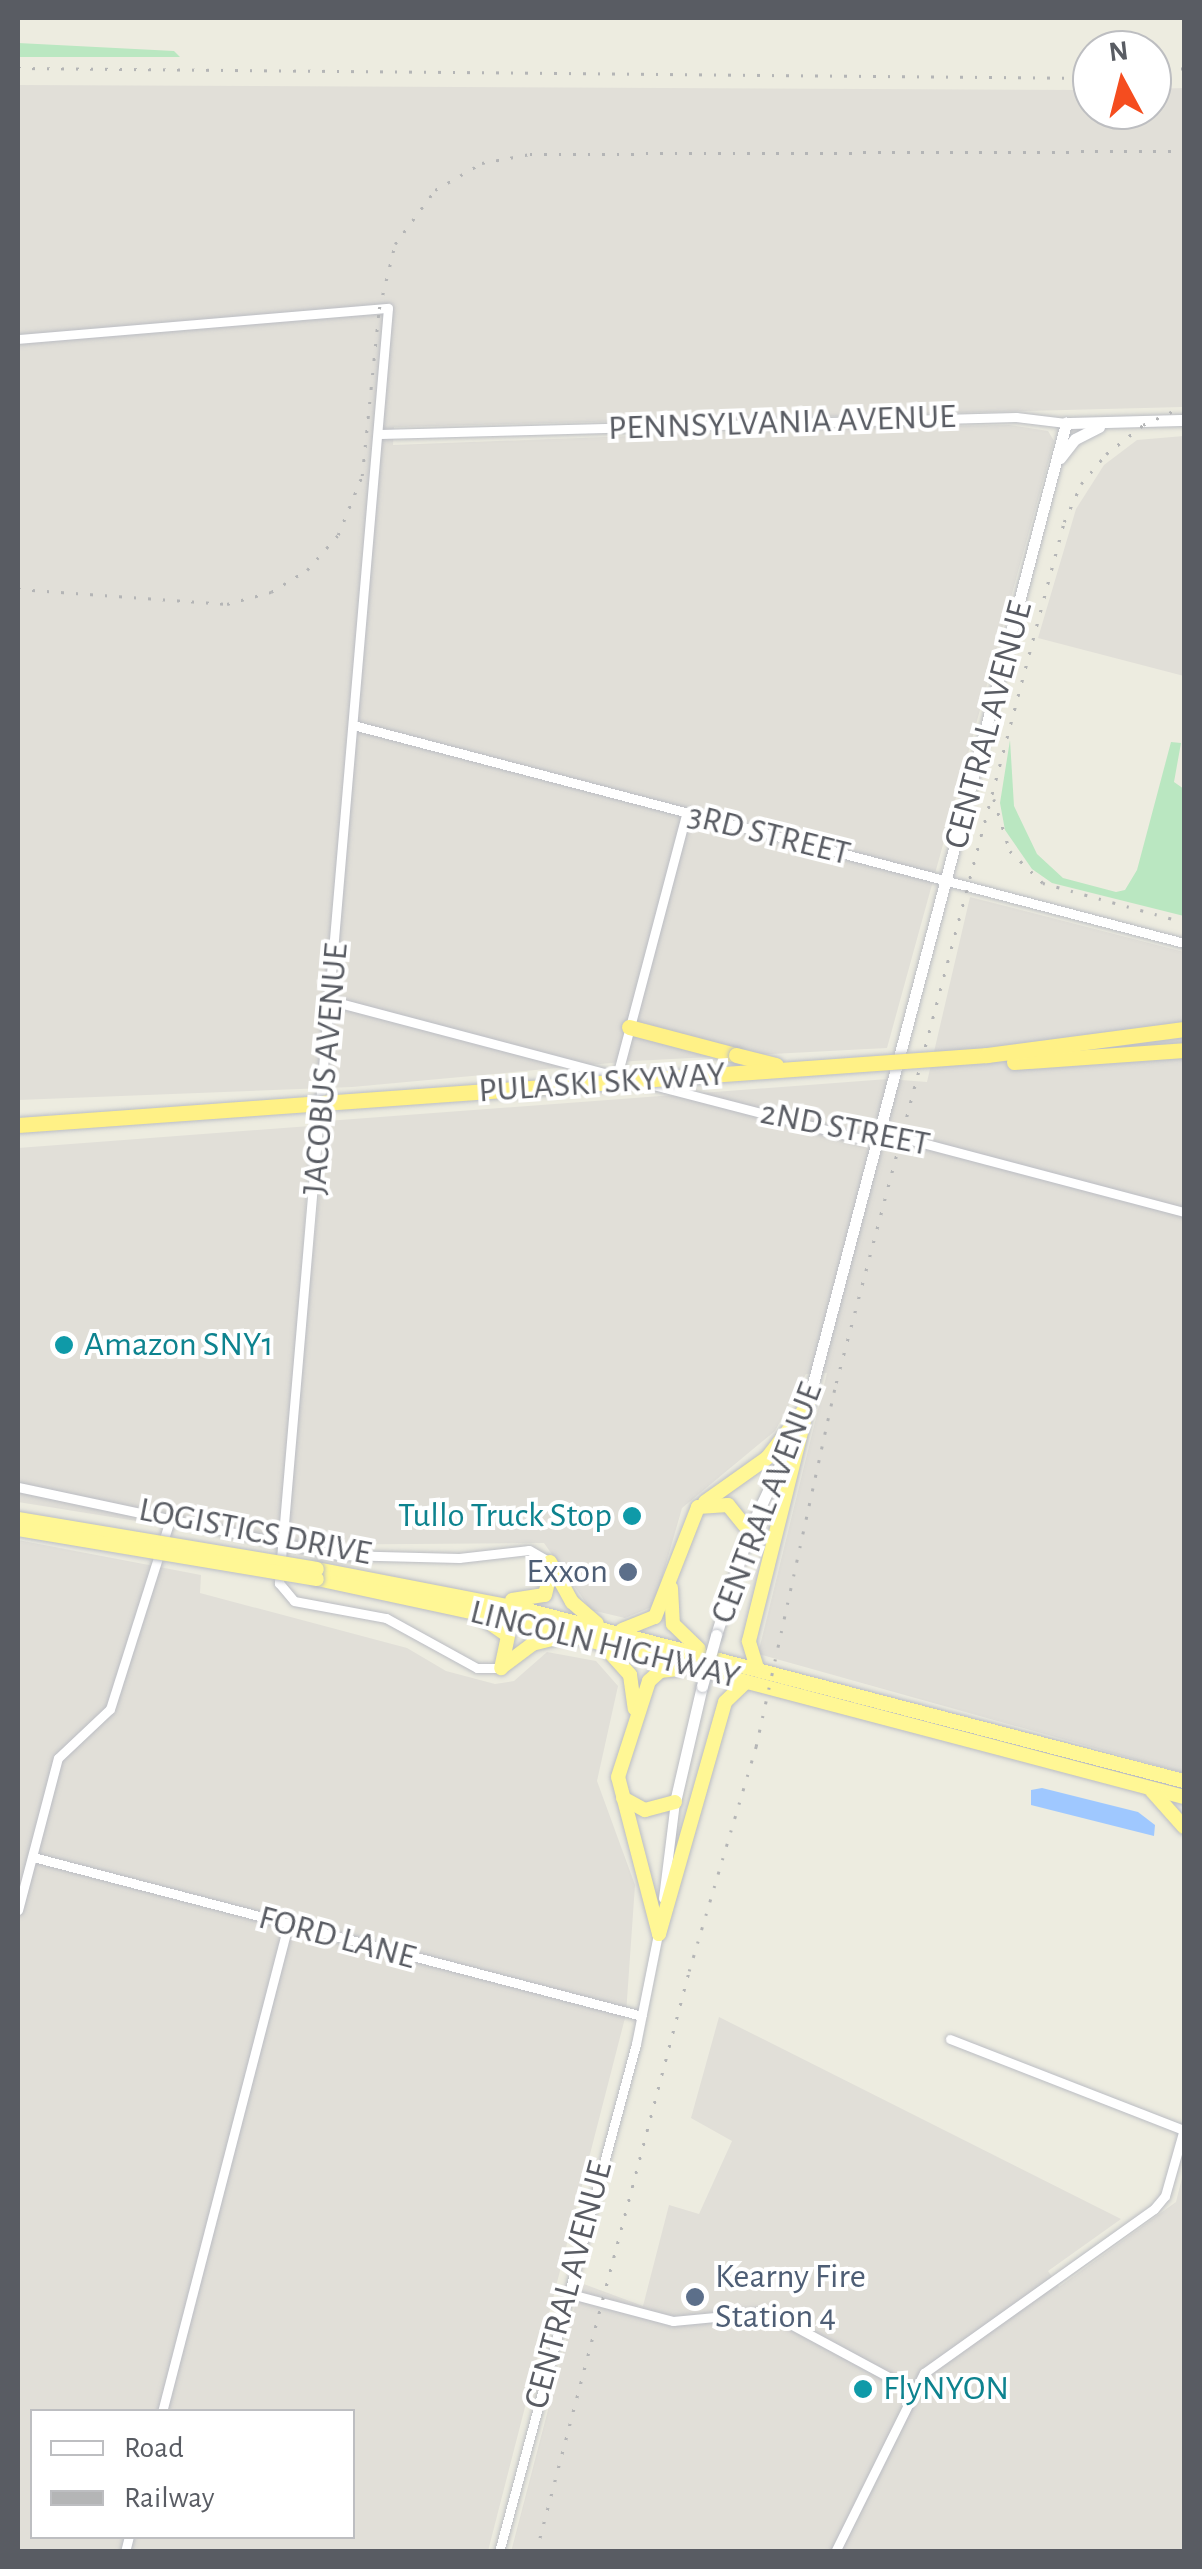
<!DOCTYPE html>
<html>
<head>
<meta charset="utf-8">
<style>
	body { margin:0 }
	#map { position:relative; width:1202px; height:2569px; overflow:hidden; background:#edece0; font-family:"Alegreya Sans",sans-serif }
	div>[style] { position:absolute }
	.industrial>* { inset:0; background:#e1dfd8 }
	.green>* { inset:0; background:#bae7c1 }
	.water>* { inset:0; background:#9fc8ff }
	.roads { filter:drop-shadow(0 0 2px #bbbdc3) drop-shadow(0 0 2px #bbbdc3) }
	.minor>* { height:9px; margin:-4.5px; padding:0 4.5px; transform-origin:4.5px; border-radius:4.5px; background:#fff }
	.secondary>* { height:11px; margin:-5.5px; padding:0 5.5px; transform-origin:5.5px; border-radius:5.5px; background:#fff }
	.trunk>* { height:14px; margin:-7px; padding:0 7px; transform-origin:7px; border-radius:7px; background:#fff795 }
	.motorway>* { height:15px; margin:-7.5px; padding:0 7.5px; transform-origin:7.5px; border-radius:7.5px; background:#fff186 }
	.rail>* { height:2.5px; margin-top:-1.25px; transform-origin:0; background:repeating-linear-gradient(90deg,#b4b5b6 0 2.5px,transparent 0 14.5px) }
	.bridges { filter:drop-shadow(0 0 2px #bbbec5) drop-shadow(0 0 2px #bbbec5) }
	.secondary-bridge>* { height:11px; margin:-5.5px; padding:0 5.5px; transform-origin:5.5px; border-radius:5.5px; background:#fff }
	.trunk-bridge>* { height:14px; margin:-7px; padding:0 7px; transform-origin:7px; border-radius:7px; background:#fff795 }
	.motorway-bridge>* { height:15px; margin:-7.5px; padding:0 7.5px; transform-origin:7.5px; border-radius:7.5px; background:#fff186 }
	.dots>* { width:28px; height:28px; translate:-50% -50%; box-sizing:border-box; border:5px solid #fff; border-radius:50% }
	span { translate:-50% -50%; white-space:nowrap; text-align:center; line-height:1.15; -webkit-text-stroke:8px #fff; paint-order:stroke }
	.street-label { font-size:35px; color:#595c63 }
	.culture-label { font-size:35px; color:#0d838f }
	.left { translate:0 -50%; text-align:left }
	.right { translate:-100% -50%; text-align:right }
	.service-label { font-size:35px; color:#4e5e75 }
	.frame { position:absolute; inset:0; border:20px solid #595c63; pointer-events:none }
	.legend { position:absolute; left:30px; top:2409px; width:325px; height:130px; box-sizing:border-box; background:#fff; border:2px solid #bdbec1; margin:0; padding:12px 18px; list-style:none; font-size:30px; color:#595c63 }
	.legend li { display:flex; align-items:center; gap:20px; height:50px }
	.legend b { width:50px; border:2px solid #bdbec1 }
	.north { position:absolute; left:1072px; top:30px; width:100px; height:100px; box-sizing:border-box; background:#fff; border:2px solid #bdbec1; border-radius:50%; rotate:353deg; font-size:28px; font-weight:700; line-height:40px; text-align:center; color:#595c63 }
	.north::after { content:''; display:block; margin:auto; width:35px; height:45px; background:#f54d1f; clip-path:polygon(50% 0,100% 100%,50% 72%,0 100%) }
</style>
</head>
<body>
<div id="map">
	<div class="industrial">
		<i style="clip-path:polygon(18px 85px,1092px 90px,1092px 110px,1152px 110px,1152px 89px,1184px 88px,1184px 407px,394px 427px,393px 445px,874px 427px,1010px 425px,1048px 431px,1054px 441px,887px 1048px,633px 1061px,352px 1087px,18px 1100px)"></i>
		<i style="clip-path:polygon(1184px 436px,1184px 676px,1038px 638px,1076px 509px,1104px 465px,1137px 440px)"></i>
		<i style="clip-path:polygon(970px 897px,1184px 952px,1184px 1773px,758px 1654px,827px 1373px,806px 1374px,775px 1431px,682px 1508px,654px 1606px,625px 1618px,591px 1610px,544px 1543px,286px 1545px,18px 1502px,18px 1148px,310px 1126px,292px 1453px,327px 1121px,888px 1079px,927px 1082px)"></i>
		<i style="clip-path:polygon(evenodd,18px 1540px,201px 1575px,200px 1593px,407px 1648px,446px 1671px,495px 1684px,514px 1681px,547px 1652px,596px 1661px,618px 1686px,597px 1781px,635px 1885px,626px 2014px,488px 2551px,18px 2551px,18px 1540px,32px 2412px,352px 2412px,352px 2536px,32px 2536px,32px 2412px)"></i>
		<i style="clip-path:polygon(719px 2017px,1121px 2219px,1048px 2271px,1059px 2287px,1176px 2202px,1184px 2170px,1184px 2551px,511px 2552px,581px 2283px,643px 2306px,669px 2205px,699px 2214px,732px 2141px,691px 2118px)"></i>
	</div>
	<div class="green">
		<i style="clip-path:polygon(18px 43px,174px 51px,180px 57px,18px 57px)"></i>
		<i style="clip-path:polygon(1010px 740px,1014px 806px,1037px 854px,1063px 878px,1116px 892px,1125px 890px,1137px 870px,1171px 742px,1181px 743px,1174px 782px,1184px 789px,1184px 916px,1052px 883px,1032px 869px,1005px 830px,1000px 803px)"></i>
	</div>
	<div class="water">
		<i style="clip-path:polygon(1042px 1788px,1138px 1812px,1155px 1825px,1154px 1836px,1031px 1805px,1031px 1790px)"></i>
	</div>
	<div class="roads">
		<div class="minor">
			<i style="left:18px;top:339px;width:371px;rotate:-4.8deg"></i>
			<i style="left:388px;top:308px;width:1280px;rotate:94.89deg"></i>
			<i style="left:279px;top:1583px;width:23px;rotate:50deg"></i>
			<i style="left:294px;top:1601px;width:94px;rotate:10.5deg"></i>
			<i style="left:386px;top:1618px;width:104px;rotate:28.8deg"></i>
			<i style="left:477px;top:1668px;width:24px"></i>
			<i style="left:380px;top:434px;width:636px;rotate:-1.53deg"></i>
			<i style="left:1016px;top:417px;width:50px;rotate:6.8deg"></i>
			<i style="left:353px;top:725px;width:859px;rotate:14.7deg"></i>
			<i style="left:332px;top:1001px;width:297px;rotate:14.8deg"></i>
			<i style="left:617px;top:1076px;width:271px;rotate:-75.2deg"></i>
			<i style="left:649px;top:1084px;width:220px;rotate:14.5deg"></i>
			<i style="left:862px;top:1139px;width:38px;rotate:-3deg"></i>
			<i style="left:900px;top:1137px;width:294px;rotate:14.8deg"></i>
			<i style="left:18px;top:1487px;width:328px;rotate:12deg"></i>
			<i style="left:339px;top:1555px;width:120px;rotate:1.4deg"></i>
			<i style="left:459px;top:1558px;width:70px;rotate:-6.5deg"></i>
			<i style="left:529px;top:1550px;width:24px;rotate:30deg"></i>
			<i style="left:33px;top:1857px;width:629px;rotate:14.63deg"></i>
			<i style="left:663px;top:1898px;width:97px;rotate:-82.9deg"></i>
			<i style="left:18px;top:1910px;width:157px;rotate:-75.3deg"></i>
			<i style="left:58px;top:1758px;width:71px;rotate:-43.3deg"></i>
			<i style="left:110px;top:1709px;width:198px;rotate:-72.4deg"></i>
			<i style="left:950px;top:2039px;width:251px;rotate:21.3deg"></i>
			<i style="left:567px;top:2293px;width:110px;rotate:14.8deg"></i>
			<i style="left:673px;top:2321px;width:95px;rotate:-5.4deg"></i>
			<i style="left:768px;top:2312px;width:167px;rotate:28.3deg"></i>
			<i style="left:162px;top:2412px;width:503px;rotate:-75.49deg"></i>
			<i style="left:125px;top:2552px;width:16px;rotate:-76deg"></i>
			<i style="left:499px;top:2552px;width:526px;rotate:-74.91deg"></i>
			<i style="left:636px;top:2044px;width:117px;rotate:-78.7deg"></i>
			<i style="left:835px;top:2552px;width:200px;rotate:-63.6deg"></i>
			<i style="left:924px;top:2373px;width:282px;rotate:-35.5deg"></i>
			<i style="left:1154px;top:2209px;width:17px;rotate:-50deg"></i>
			<i style="left:1165px;top:2196px;width:70px;rotate:-74.2deg"></i>
		</div>
		<div class="secondary">
			<i style="left:1060px;top:458px;width:24px;rotate:-52deg"></i>
			<i style="left:1075px;top:439px;width:27px;rotate:-27deg"></i>
			<i style="left:806px;top:1410px;width:1021px;rotate:-75.24deg"></i>
			<i style="left:1066px;top:423px;width:118px;rotate:-1.5deg"></i>
			<i style="left:716px;top:1635px;width:109px;rotate:-72.4deg"></i>
			<i style="left:749px;top:1531px;width:115px;rotate:-64.8deg"></i>
			<i style="left:675px;top:1802px;width:119px;rotate:-76.9deg"></i>
		</div>
		<div class="trunk">
			<i style="left:705px;top:1502px;width:76px;rotate:-35.4deg"></i>
			<i style="left:767px;top:1458px;width:67px;rotate:-52.3deg"></i>
			<i style="left:550px;top:1562px;width:46px;rotate:61.2deg"></i>
			<i style="left:572px;top:1602px;width:33px;rotate:41deg"></i>
			<i style="left:317px;top:1569px;width:210px;rotate:11deg"></i>
			<i style="left:523px;top:1609px;width:683px;rotate:14.59deg"></i>
			<i style="left:317px;top:1579px;width:215px;rotate:12.1deg"></i>
			<i style="left:527px;top:1624px;width:679px;rotate:14.75deg"></i>
			<i style="left:671px;top:1588px;width:36px;rotate:87deg"></i>
			<i style="left:673px;top:1624px;width:36px;rotate:44deg"></i>
			<i style="left:512px;top:1600px;width:33px;rotate:-9deg"></i>
			<i style="left:545px;top:1595px;width:28px;rotate:-77deg"></i>
			<i style="left:484px;top:1619px;width:29px;rotate:35deg"></i>
			<i style="left:508px;top:1636px;width:33px;rotate:102deg"></i>
			<i style="left:622px;top:1630px;width:35px;rotate:-22deg"></i>
			<i style="left:655px;top:1617px;width:118px;rotate:-68.6deg"></i>
			<i style="left:698px;top:1507px;width:30px;rotate:-4deg"></i>
			<i style="left:728px;top:1505px;width:33px;rotate:51deg"></i>
			<i style="left:604px;top:1646px;width:39px;rotate:48deg"></i>
			<i style="left:630px;top:1675px;width:34px;rotate:82deg"></i>
			<i style="left:502px;top:1667px;width:38px;rotate:-37deg"></i>
			<i style="left:532px;top:1644px;width:30px;rotate:-14deg"></i>
			<i style="left:757px;top:1668px;width:28px;rotate:-107deg"></i>
			<i style="left:749px;top:1641px;width:243px;rotate:-76deg"></i>
			<i style="left:1152px;top:1791px;width:48px;rotate:48.4deg"></i>
			<i style="left:623px;top:1798px;width:25px;rotate:29deg"></i>
			<i style="left:645px;top:1810px;width:31px;rotate:-15deg"></i>
			<i style="left:659px;top:1934px;width:162px;rotate:-104.6deg"></i>
			<i style="left:618px;top:1777px;width:101px;rotate:-72.1deg"></i>
			<i style="left:649px;top:1681px;width:15px;rotate:-42deg"></i>
			<i style="left:660px;top:1671px;width:20px;rotate:-6deg"></i>
			<i style="left:659px;top:1934px;width:241px;rotate:-74.1deg"></i>
			<i style="left:725px;top:1702px;width:29px;rotate:-44deg"></i>
		</div>
		<div class="motorway">
			<i style="left:629px;top:1027px;width:111px;rotate:14.7deg"></i>
		</div>
	</div>
	<div class="rail">
		<i style="left:18px;top:68px;width:1074px;rotate:0.53deg"></i>
		<i style="left:1152px;top:71px;width:32px;rotate:-5deg"></i>
		<i style="left:18px;top:589px;width:210px;rotate:4.1deg"></i>
		<i style="left:227px;top:604px;width:46px;rotate:-15.3deg"></i>
		<i style="left:271px;top:592px;width:42px;rotate:-31.4deg"></i>
		<i style="left:307px;top:570px;width:47px;rotate:-48.5deg"></i>
		<i style="left:338px;top:535px;width:64px;rotate:-67.9deg"></i>
		<i style="left:362px;top:476px;width:168px;rotate:-84.2deg"></i>
		<i style="left:379px;top:309px;width:67px;rotate:-76.2deg"></i>
		<i style="left:395px;top:244px;width:67px;rotate:-53.5deg"></i>
		<i style="left:435px;top:190px;width:54px;rotate:-29.9deg"></i>
		<i style="left:482px;top:163px;width:49px;rotate:-10.6deg"></i>
		<i style="left:530px;top:154px;width:654px;rotate:-0.26deg"></i>
		<i style="left:994px;top:799px;width:54px;rotate:72.9deg"></i>
		<i style="left:1010px;top:851px;width:46px;rotate:44.1deg"></i>
		<i style="left:1043px;top:883px;width:146px;rotate:15.5deg"></i>
		<i style="left:536px;top:2552px;width:601px;rotate:-75.25deg"></i>
		<i style="left:689px;top:1971px;width:235px;rotate:-73.4deg"></i>
		<i style="left:756px;top:1746px;width:372px;rotate:-77.6deg"></i>
		<i style="left:836px;top:1383px;width:891px;rotate:-75.17deg"></i>
		<i style="left:1064px;top:522px;width:42px;rotate:-65.9deg"></i>
		<i style="left:1081px;top:484px;width:39px;rotate:-50deg"></i>
		<i style="left:1106px;top:454px;width:47px;rotate:-38.1deg"></i>
		<i style="left:1143px;top:425px;width:45px;rotate:-24.9deg"></i>
	</div>
	<div class="bridges">
		<div class="secondary-bridge">
			<i style="left:702px;top:1686px;width:53px;rotate:-74.6deg"></i>
		</div>
		<div class="trunk-bridge">
			<i style="left:18px;top:1519px;width:303px;rotate:9.5deg"></i>
			<i style="left:18px;top:1529px;width:303px;rotate:9.5deg"></i>
		</div>
		<div class="motorway-bridge">
			<i style="left:736px;top:1055px;width:41px;rotate:14deg"></i>
			<i style="left:1014px;top:1062px;width:170px;rotate:-4deg"></i>
			<i style="left:18px;top:1125px;width:972px;rotate:-4.13deg"></i>
			<i style="left:987px;top:1055px;width:199px;rotate:-7.5deg"></i>
		</div>
	</div>
	<div class="dots">
		<i style="left:64px;top:1345px;background:#0f9aa8"></i>
		<i style="left:632px;top:1516px;background:#0f9aa8"></i>
		<i style="left:628px;top:1572px;background:#5c6f8a"></i>
		<i style="left:695px;top:2297px;background:#5c6f8a"></i>
		<i style="left:863px;top:2389px;background:#0f9aa8"></i>
	</div>
	<div class="street-label">
		<span style="left:782px;top:423px;rotate:-2deg">PENNSYLVANIA AVENUE</span>
		<span style="left:989px;top:725px;rotate:-75deg">CENTRAL AVENUE</span>
		<span style="left:769px;top:835px;rotate:14deg">3RD STREET</span>
		<span style="left:326px;top:1069px;rotate:-85deg">JACOBUS AVENUE</span>
		<span style="left:602px;top:1083px;rotate:-4deg">PULASKI SKYWAY</span>
		<span style="left:845px;top:1129px;rotate:11deg">2ND STREET</span>
		<span style="left:767px;top:1503px;rotate:-69deg">CENTRAL AVENUE</span>
		<span style="left:255px;top:1532px;rotate:11deg">LOGISTICS DRIVE</span>
		<span style="left:605px;top:1645px;rotate:14deg">LINCOLN HIGHWAY</span>
		<span style="left:337px;top:1938px;rotate:15deg">FORD LANE</span>
		<span style="left:569px;top:2285px;rotate:-75deg">CENTRAL AVENUE</span>
	</div>
	<div class="culture-label">
		<span class="left" style="left:84px;top:1345px">Amazon SNY1</span>
		<span class="right" style="left:612px;top:1516px">Tullo Truck Stop</span>
		<span class="left" style="left:883px;top:2389px">FlyNYON</span>
	</div>
	<div class="service-label">
		<span class="right" style="left:608px;top:1572px">Exxon</span>
		<span class="left" style="left:715px;top:2297px">Kearny Fire<br>Station 4</span>
	</div>
	<div class="frame"></div>
	<ul class="legend">
	<li><b style="height:12px;background:#fff"></b>Road</li>
	<li><b style="height:12px;background:#b4b5b6"></b>Railway</li>
	</ul>
	<div class="north">N</div>
</div>
</body>
</html>
